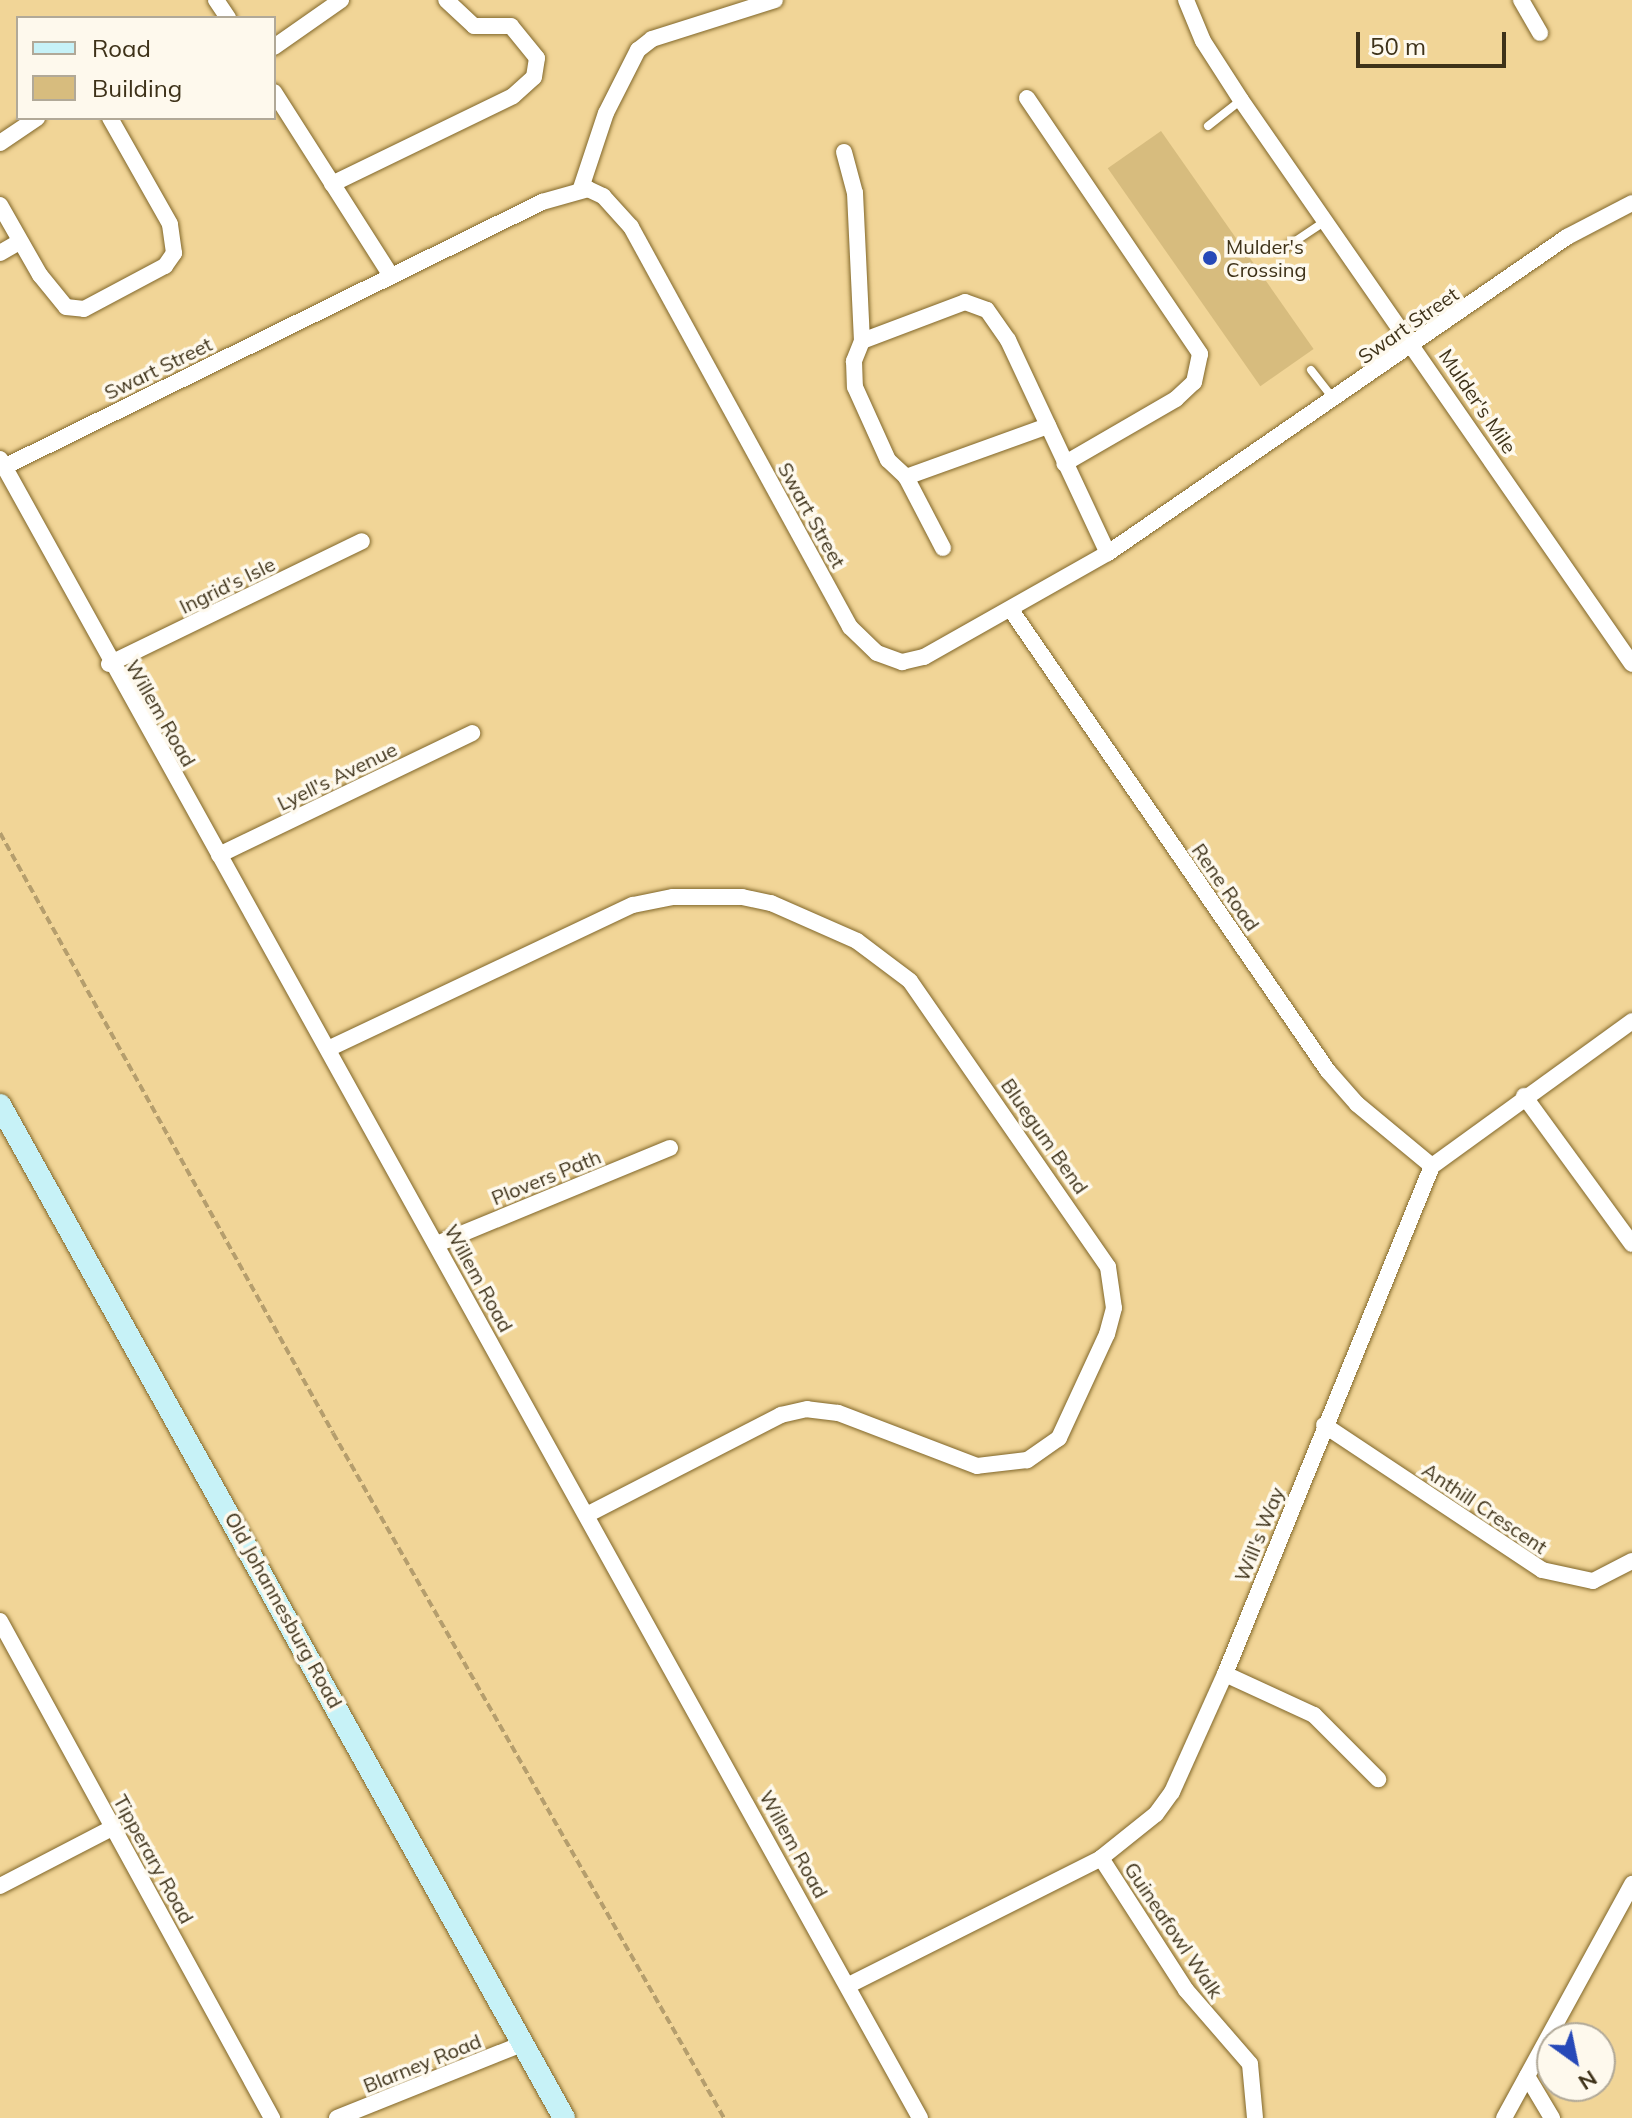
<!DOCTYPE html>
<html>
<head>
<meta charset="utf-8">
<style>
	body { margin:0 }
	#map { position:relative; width:1632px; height:2118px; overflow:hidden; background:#f1d597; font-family:Mulish,sans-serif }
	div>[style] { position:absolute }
	.building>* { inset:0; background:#d7bc7e; transform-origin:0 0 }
	.path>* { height:4px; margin-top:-2px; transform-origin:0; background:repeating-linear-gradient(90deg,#b59e6d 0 8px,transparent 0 12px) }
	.roads { filter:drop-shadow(0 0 2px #81672a) drop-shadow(0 0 2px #81672a) }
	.service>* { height:8px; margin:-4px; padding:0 4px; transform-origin:4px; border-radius:4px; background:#fff }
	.minor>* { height:16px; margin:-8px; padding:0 8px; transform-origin:8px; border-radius:8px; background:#fff }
	.secondary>* { height:22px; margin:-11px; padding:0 11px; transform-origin:11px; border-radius:11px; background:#c7f2f7 }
	.dots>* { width:22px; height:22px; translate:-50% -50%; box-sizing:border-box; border:4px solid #fef9ed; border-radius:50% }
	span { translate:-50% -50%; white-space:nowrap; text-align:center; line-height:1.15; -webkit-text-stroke:7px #fef9ed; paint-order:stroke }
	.poi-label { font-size:20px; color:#3e3219 }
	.left { translate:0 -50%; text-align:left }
	.street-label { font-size:20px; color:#3e3219 }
	.legend { position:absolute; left:16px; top:16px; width:260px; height:104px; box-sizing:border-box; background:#fef9ed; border:2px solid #b1a998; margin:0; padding:10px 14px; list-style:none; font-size:24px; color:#3e3219 }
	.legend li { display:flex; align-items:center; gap:16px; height:40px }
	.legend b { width:40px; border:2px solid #b1a998 }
	.north { position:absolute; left:1536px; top:2022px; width:80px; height:80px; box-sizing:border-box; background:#fef9ed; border:2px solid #b1a998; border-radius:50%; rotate:147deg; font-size:22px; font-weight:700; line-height:32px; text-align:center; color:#3e3219 }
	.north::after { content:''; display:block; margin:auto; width:28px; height:36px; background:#2749b8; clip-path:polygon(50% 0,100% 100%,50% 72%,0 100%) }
	.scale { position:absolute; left:1356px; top:32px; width:150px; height:36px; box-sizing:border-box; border:4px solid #3e3219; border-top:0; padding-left:10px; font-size:24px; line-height:28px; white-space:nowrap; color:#3e3219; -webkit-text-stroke:6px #fef9ed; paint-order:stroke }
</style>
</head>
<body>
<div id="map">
	<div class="building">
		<i style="left:1161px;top:131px;width:266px;height:65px;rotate:55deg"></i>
	</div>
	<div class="path">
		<i style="left:0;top:833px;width:686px;rotate:60.97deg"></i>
		<i style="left:333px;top:1433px;width:789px;rotate:60.28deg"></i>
	</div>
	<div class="roads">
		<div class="service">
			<i style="left:1208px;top:126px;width:42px;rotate:-38.2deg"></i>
			<i style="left:1285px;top:248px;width:47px;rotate:-33.7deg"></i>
			<i style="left:1311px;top:370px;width:39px;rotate:52deg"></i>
		</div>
		<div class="minor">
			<i style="left:216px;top:0;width:22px;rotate:56deg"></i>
			<i style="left:1186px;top:0;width:44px;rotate:67.5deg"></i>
			<i style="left:1203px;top:41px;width:70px;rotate:57.2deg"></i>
			<i style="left:1241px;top:100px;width:686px;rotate:55.27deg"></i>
			<i style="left:1521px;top:0;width:38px;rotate:60deg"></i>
			<i style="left:274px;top:47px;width:82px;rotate:-35deg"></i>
			<i style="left:274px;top:92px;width:218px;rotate:57.5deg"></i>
			<i style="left:1027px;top:98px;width:309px;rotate:55.9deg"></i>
			<i style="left:1200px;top:354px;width:29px;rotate:102deg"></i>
			<i style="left:1194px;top:382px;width:25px;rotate:137deg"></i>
			<i style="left:1176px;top:399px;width:129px;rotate:149.9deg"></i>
			<i style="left:0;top:143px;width:45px;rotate:-34deg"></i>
			<i style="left:844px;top:152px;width:42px;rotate:75deg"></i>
			<i style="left:855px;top:193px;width:148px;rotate:87.3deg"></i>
			<i style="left:862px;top:341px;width:22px;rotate:112deg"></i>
			<i style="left:854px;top:361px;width:26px;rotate:88deg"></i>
			<i style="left:855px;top:387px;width:80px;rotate:65.7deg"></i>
			<i style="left:888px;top:460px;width:25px;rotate:43deg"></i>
			<i style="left:906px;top:477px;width:151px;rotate:-19.8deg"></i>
			<i style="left:332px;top:184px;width:201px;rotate:-25.9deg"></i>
			<i style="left:513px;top:96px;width:28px;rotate:-42deg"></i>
			<i style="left:534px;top:77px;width:19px;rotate:-81deg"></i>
			<i style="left:537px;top:58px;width:41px;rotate:-129.1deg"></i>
			<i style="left:511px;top:26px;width:37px;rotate:180deg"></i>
			<i style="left:474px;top:26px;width:38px;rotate:-137deg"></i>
			<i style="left:581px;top:188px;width:79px;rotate:-71.6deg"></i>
			<i style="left:606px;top:113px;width:71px;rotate:-63.1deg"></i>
			<i style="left:638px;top:50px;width:18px;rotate:-38deg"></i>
			<i style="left:652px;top:39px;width:129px;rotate:-17.6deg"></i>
			<i style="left:0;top:205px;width:81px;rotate:60.3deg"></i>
			<i style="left:40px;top:275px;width:41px;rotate:50.9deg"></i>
			<i style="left:66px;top:307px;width:18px;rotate:6deg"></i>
			<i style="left:84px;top:309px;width:92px;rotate:-28deg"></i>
			<i style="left:165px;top:266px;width:16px;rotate:-55deg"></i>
			<i style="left:174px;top:253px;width:29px;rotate:-98deg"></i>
			<i style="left:170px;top:224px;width:122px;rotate:-119.5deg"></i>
			<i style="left:0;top:253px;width:22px;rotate:-30deg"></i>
			<i style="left:862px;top:341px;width:110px;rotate:-20.7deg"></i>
			<i style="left:965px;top:302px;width:23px;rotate:20deg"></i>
			<i style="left:987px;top:310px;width:37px;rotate:55deg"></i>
			<i style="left:1008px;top:340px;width:235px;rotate:64.9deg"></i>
			<i style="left:0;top:459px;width:1897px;rotate:60.99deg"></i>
			<i style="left:4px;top:467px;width:600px;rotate:-26.22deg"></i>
			<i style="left:542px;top:202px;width:48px;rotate:-15.8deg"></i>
			<i style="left:588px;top:189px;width:17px;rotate:25deg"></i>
			<i style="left:603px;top:196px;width:42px;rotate:47.9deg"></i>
			<i style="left:631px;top:227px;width:456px;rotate:61.3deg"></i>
			<i style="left:850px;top:627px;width:37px;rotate:44deg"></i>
			<i style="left:877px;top:653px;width:27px;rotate:20deg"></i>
			<i style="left:902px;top:662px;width:23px;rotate:-13deg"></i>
			<i style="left:924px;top:657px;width:211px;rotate:-29.5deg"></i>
			<i style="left:1108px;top:553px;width:557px;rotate:-34.55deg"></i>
			<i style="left:1567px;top:237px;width:73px;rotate:-27.6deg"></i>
			<i style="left:906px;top:477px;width:80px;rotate:62.5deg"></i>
			<i style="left:1011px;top:610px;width:559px;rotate:55.49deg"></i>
			<i style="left:1328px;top:1071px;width:44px;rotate:48.7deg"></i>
			<i style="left:1357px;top:1104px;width:97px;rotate:39.6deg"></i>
			<i style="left:109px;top:664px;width:281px;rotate:-25.9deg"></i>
			<i style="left:219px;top:855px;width:281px;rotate:-25.7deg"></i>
			<i style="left:330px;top:1048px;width:335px;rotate:-25.3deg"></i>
			<i style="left:633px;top:905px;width:41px;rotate:-11.3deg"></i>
			<i style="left:673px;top:897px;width:69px"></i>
			<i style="left:742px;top:897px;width:30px;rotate:12deg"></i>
			<i style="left:771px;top:903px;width:94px;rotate:23.8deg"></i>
			<i style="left:857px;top:941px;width:66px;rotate:37deg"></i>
			<i style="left:910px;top:981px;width:348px;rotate:55.3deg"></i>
			<i style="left:1108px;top:1267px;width:41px;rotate:81.7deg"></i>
			<i style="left:1114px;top:1308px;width:27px;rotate:105deg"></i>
			<i style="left:1107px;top:1334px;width:115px;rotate:114.8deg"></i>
			<i style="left:1059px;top:1438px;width:39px;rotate:145deg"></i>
			<i style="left:1027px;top:1460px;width:50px;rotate:173.2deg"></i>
			<i style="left:977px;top:1466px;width:149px;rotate:-159.1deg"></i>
			<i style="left:838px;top:1413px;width:31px;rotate:-173deg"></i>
			<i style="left:807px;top:1409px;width:27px;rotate:167deg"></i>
			<i style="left:781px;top:1415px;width:217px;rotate:152.8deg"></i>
			<i style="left:1524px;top:1096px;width:183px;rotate:53.9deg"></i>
			<i style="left:437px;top:1244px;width:252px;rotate:-22.4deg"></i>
			<i style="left:1324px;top:1425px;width:262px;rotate:33.6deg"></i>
			<i style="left:1542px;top:1570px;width:52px;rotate:12.2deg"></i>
			<i style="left:1593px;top:1581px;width:44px;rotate:-27.1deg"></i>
			<i style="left:0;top:1621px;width:567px;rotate:61.31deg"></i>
			<i style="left:1225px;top:1674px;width:98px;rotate:24.7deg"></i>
			<i style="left:1314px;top:1715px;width:91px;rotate:45deg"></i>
			<i style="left:1101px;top:1858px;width:157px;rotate:57.2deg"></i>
			<i style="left:1186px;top:1990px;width:98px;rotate:49.1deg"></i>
			<i style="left:1250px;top:2064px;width:54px;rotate:84.7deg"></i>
			<i style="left:0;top:1886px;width:128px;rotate:-27.4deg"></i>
			<i style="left:849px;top:1985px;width:282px;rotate:-26.7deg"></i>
			<i style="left:1101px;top:1858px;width:70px;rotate:-38.7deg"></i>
			<i style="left:1156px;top:1814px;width:27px;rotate:-54deg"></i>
			<i style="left:1172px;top:1792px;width:129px;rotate:-65.8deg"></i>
			<i style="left:1225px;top:1674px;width:549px;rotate:-67.83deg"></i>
			<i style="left:1432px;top:1166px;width:247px;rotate:-35.9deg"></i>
			<i style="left:1527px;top:2076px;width:49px;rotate:59.2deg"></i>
			<i style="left:337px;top:2118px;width:199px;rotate:-21.8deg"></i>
			<i style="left:1504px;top:2118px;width:267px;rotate:-61.3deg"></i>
		</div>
		<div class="secondary">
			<i style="left:0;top:1105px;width:1159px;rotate:60.89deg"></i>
		</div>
	</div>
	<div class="dots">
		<i style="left:1210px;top:258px;background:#2749b8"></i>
	</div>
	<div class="poi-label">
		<span class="left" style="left:1226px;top:258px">Mulder's<br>Crossing</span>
	</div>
	<div class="street-label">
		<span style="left:1408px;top:325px;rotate:-35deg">Swart Street</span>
		<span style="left:158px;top:368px;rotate:-26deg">Swart Street</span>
		<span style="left:1478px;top:401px;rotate:56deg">Mulder's Mile</span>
		<span style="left:812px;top:515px;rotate:61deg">Swart Street</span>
		<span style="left:227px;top:585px;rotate:-26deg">Ingrid's Isle</span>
		<span style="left:161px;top:713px;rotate:60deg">Willem Road</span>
		<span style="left:337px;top:776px;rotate:-26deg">Lyell's Avenue</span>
		<span style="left:1226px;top:887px;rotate:55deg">Rene Road</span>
		<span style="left:1045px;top:1136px;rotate:55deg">Bluegum Bend</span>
		<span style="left:546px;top:1177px;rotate:-22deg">Plovers Path</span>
		<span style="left:479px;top:1278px;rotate:61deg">Willem Road</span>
		<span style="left:1485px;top:1508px;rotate:34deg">Anthill Crescent</span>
		<span style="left:1259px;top:1534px;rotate:-68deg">Will's Way</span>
		<span style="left:284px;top:1610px;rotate:61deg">Old Johannesburg Road</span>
		<span style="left:794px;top:1844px;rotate:61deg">Willem Road</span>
		<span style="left:154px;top:1859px;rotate:61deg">Tipperary Road</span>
		<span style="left:1174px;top:1930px;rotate:56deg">Guineafowl Walk</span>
		<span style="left:422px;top:2063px;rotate:-22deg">Blarney Road</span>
	</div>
	<ul class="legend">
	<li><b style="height:10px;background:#c7f2f7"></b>Road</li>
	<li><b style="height:22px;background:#d7bc7e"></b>Building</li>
	</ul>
	<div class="north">N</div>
	<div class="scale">50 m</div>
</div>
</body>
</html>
